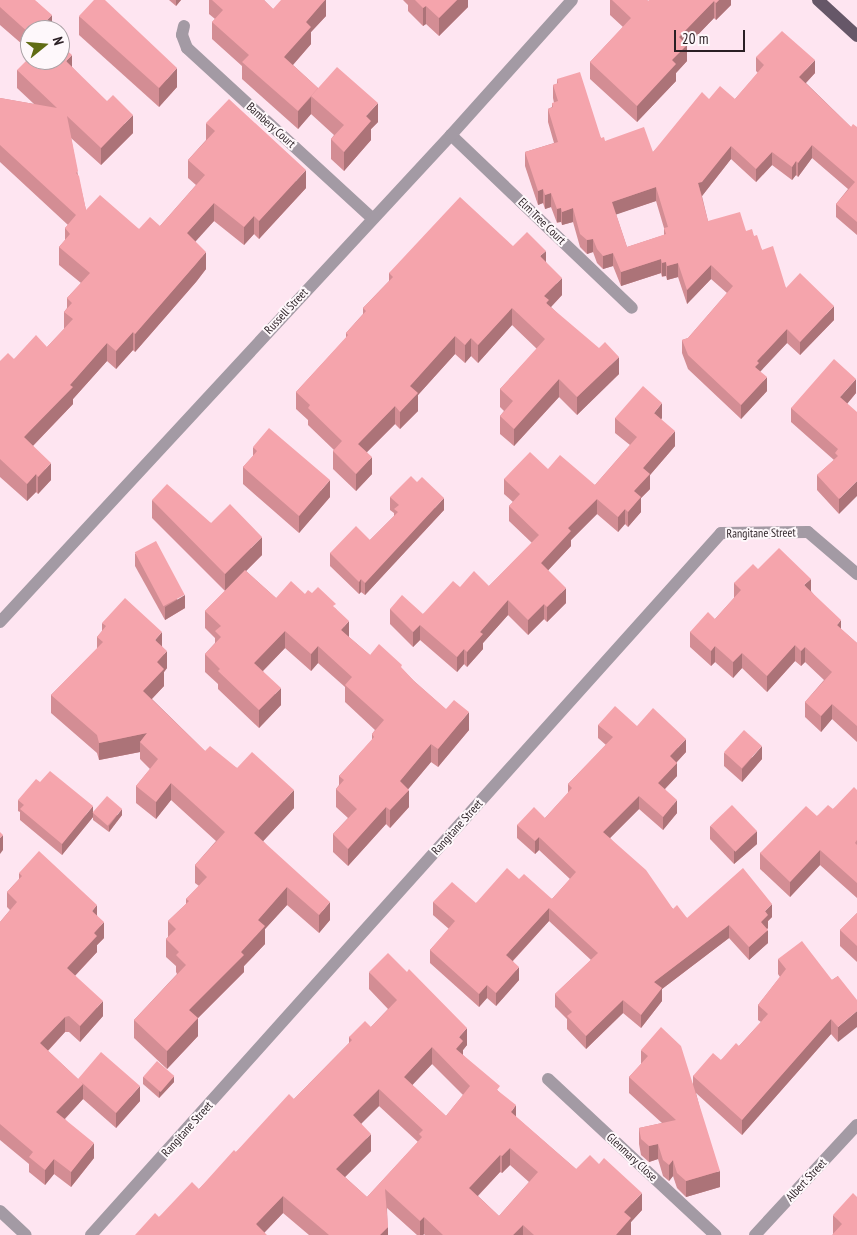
<!DOCTYPE html>
<html>
<head>
<meta charset="utf-8">
<style>
	body { margin:0 }
	#map { position:relative; width:857px; height:1235px; overflow:hidden; background:#fee5f1; font-family:"PT Sans Narrow",sans-serif }
	div>[style] { position:absolute }
	.minor>* { height:12px; margin:-6px; padding:0 6px; transform-origin:6px; border-radius:6px; background:#a39aa4 }
	.major>* { height:12px; margin:-6px; padding:0 6px; transform-origin:6px; border-radius:6px; background:#665768 }
	.wall>* { inset:0; background:#d38d94 }
	.shaded-wall>* { inset:0; background:#ac7378; transform-origin:0 0 }
	.building>* { inset:0; background:#f5a4ac; transform-origin:0 0 }
	span { translate:-50% -50%; white-space:nowrap; text-align:center; line-height:1.15; -webkit-text-stroke:4px #fef8fb; paint-order:stroke }
	.street-label { font-size:12px; color:#2a1f24 }
	.north { position:absolute; left:20px; top:20px; width:50px; height:50px; box-sizing:border-box; background:#fef8fb; border:1px solid #a9a1a5; border-radius:50%; rotate:73deg; font-size:14px; font-weight:700; line-height:20px; text-align:center; color:#2a1f24 }
	.north::after { content:''; display:block; margin:auto; width:18px; height:22px; background:#606c14; clip-path:polygon(50% 0,100% 100%,50% 72%,0 100%) }
	.scale { position:absolute; left:674px; top:30px; width:71px; height:22px; box-sizing:border-box; border:2px solid #2a1f24; border-top:0; padding-left:6px; font-size:15px; line-height:18px; white-space:nowrap; color:#2a1f24; -webkit-text-stroke:4px #fef8fb; paint-order:stroke }
</style>
</head>
<body>
<div id="map">
	<div class="minor">
		<i style="left:184px;top:26px;width:9px;rotate:103deg"></i>
		<i style="left:182px;top:35px;width:14px;rotate:69deg"></i>
		<i style="left:187px;top:48px;width:251px;rotate:42.6deg"></i>
		<i style="left:451px;top:135px;width:250px;rotate:43.7deg"></i>
		<i style="left:0;top:622px;width:664px;rotate:-47.2deg"></i>
		<i style="left:451px;top:135px;width:181px;rotate:-48.1deg"></i>
		<i style="left:548px;top:1079px;width:229px;rotate:43deg"></i>
		<i style="left:0;top:1211px;width:35px;rotate:43deg"></i>
		<i style="left:91px;top:1235px;width:943px;rotate:-48.09deg"></i>
		<i style="left:721px;top:533px;width:87px;rotate:-0.7deg"></i>
		<i style="left:808px;top:532px;width:65px;rotate:40.6deg"></i>
		<i style="left:755px;top:1235px;width:150px;rotate:-47.2deg"></i>
	</div>
	<div class="major">
		<i style="left:818px;top:0;width:53px;rotate:42.7deg"></i>
	</div>
	<div class="wall">
		<i style="clip-path:polygon(0 0,37px 2px,52px 30px,30px 30px,30px 51px,0 25px)"></i>
		<i style="clip-path:polygon(169px 0,181px 0,176px 6px)"></i>
		<i style="clip-path:polygon(209px 0,264px 0,273px 9px,326px 0,326px 16px,311px 32px,311px 44px,293px 65px,318px 88px,378px 122px,371px 129px,371px 140px,344px 171px,331px 159px,331px 139px,334px 135px,311px 114px,298px 129px,242px 79px,242px 66px,212px 39px,212px 22px,215px 19px,209px 14px)"></i>
		<i style="clip-path:polygon(403px 0,468px 0,468px 7px,439px 36px,426px 24px,423px 26px,408px 11px,408px 5px)"></i>
		<i style="clip-path:polygon(610px 0,647px 0,648px 1px,731px 0,731px 5px,716px 20px,714px 18px,687px 46px,687px 61px,676px 73px,676px 81px,637px 122px,590px 79px,590px 62px,623px 27px,610px 15px)"></i>
		<i style="clip-path:polygon(79px 16px,177px 87px,159px 107px,79px 35px)"></i>
		<i style="clip-path:polygon(evenodd,756px 57px,815px 73px,806px 83px,851px 127px,857px 127px,857px 235px,836px 217px,836px 204px,848px 189px,812px 158px,798px 177px,796px 175px,792px 180px,772px 165px,756px 182px,731px 159px,702px 196px,708px 221px,746px 231px,754px 236px,762px 250px,786px 288px,834px 320px,800px 355px,787px 343px,760px 371px,767px 391px,741px 419px,688px 369px,682px 353px,682px 340px,688px 338px,727px 293px,711px 279px,687px 304px,678px 277px,667px 280px,666px 276px,662px 277px,661px 273px,621px 286px,613px 266px,603px 269px,597px 263px,593px 252px,587px 254px,580px 247px,573px 222px,562px 225px,561px 222px,557px 223px,551px 207px,545px 209px,543px 203px,538px 205px,525px 166px,525px 152px,554px 143px,548px 122px,548px 109px,552px 107px,552px 103px,554px 103px,553px 98px,553px 85px,557px 84px,557px 79px,601px 138px,605px 141px,653px 152px,709px 99px,735px 99px,758px 73px,756px 71px,756px 57px,656px 201px,664px 228px,664px 235px,627px 247px,616px 214px,656px 201px)"></i>
		<i style="clip-path:polygon(72px 67px,133px 133px,101px 165px,71px 138px,78px 175px,86px 210px,139px 229px,160px 226px,196px 185px,188px 178px,188px 160px,206px 140px,206px 123px,306px 188px,259px 239px,254px 234px,244px 245px,214px 221px,195px 241px,206px 269px,196px 282px,135px 352px,133px 350px,116px 369px,107px 361px,73px 399px,73px 404px,33px 446px,51px 480px,38px 494px,36px 492px,27px 501px,0 477px,0 361px,14px 359px,47px 347px,64px 329px,64px 312px,67px 308px,67px 298px,81px 283px,59px 265px,59px 247px,65px 240px,65px 228px,68px 225px,0 162px,0 98px,34px 104px,17px 88px,17px 70px)"></i>
		<i style="clip-path:polygon(513px 246px,546px 262px,562px 295px,551px 307px,619px 374px,577px 415px,559px 397px,514px 446px,500px 434px,500px 416px,504px 411px,500px 407px,500px 389px,537px 349px,512px 325px,478px 363px,471px 356px,465px 363px,455px 354px,418px 395px,418px 411px,400px 429px,395px 424px,367px 452px,372px 474px,356px 491px,333px 469px,333px 451px,334px 450px,308px 425px,308px 420px,296px 409px,296px 392px,346px 338px,346px 333px,363px 314px,363px 308px,389px 281px,389px 273px)"></i>
		<i style="clip-path:polygon(856px 393px,847px 404px,839px 514px,817px 490px,817px 475px,834px 460px,791px 422px,791px 408px)"></i>
		<i style="clip-path:polygon(615px 418px,662px 418px,661px 419px,675px 446px,650px 475px,650px 489px,641px 498px,641px 512px,628px 527px,625px 524px,618px 532px,597px 514px,571px 540px,571px 546px,548px 570px,566px 603px,547px 622px,544px 619px,528px 635px,508px 615px,483px 643px,483px 649px,467px 667px,464px 664px,457px 672px,420px 640px,413px 647px,390px 624px,390px 609px,423px 614px,460px 587px,489px 586px,532px 543px,509px 521px,509px 506px,513px 502px,504px 494px,504px 479px,548px 469px,595px 485px,630px 445px,615px 433px)"></i>
		<i style="clip-path:polygon(253px 447px,330px 497px,299px 533px,243px 484px,243px 467px,253px 456px)"></i>
		<i style="clip-path:polygon(390px 497px,444px 510px,365px 595px,361px 592px,359px 594px,330px 566px,330px 553px,370px 540px,394px 516px,394px 513px,390px 510px)"></i>
		<i style="clip-path:polygon(152px 500px,211px 523px,262px 555px,246px 571px,276px 598px,305px 594px,312px 593px,336px 609px,349px 637px,370px 655px,402px 669px,414px 681px,469px 730px,438px 767px,431px 762px,408px 789px,409px 807px,390px 828px,386px 824px,348px 866px,333px 852px,333px 834px,348px 818px,336px 807px,336px 789px,339px 785px,339px 776px,372px 740px,372px 734px,375px 730px,345px 702px,345px 687px,318px 663px,311px 671px,285px 648px,263px 671px,281px 705px,259px 728px,218px 689px,218px 684px,205px 672px,205px 654px,215px 643px,215px 638px,205px 628px,205px 611px,225px 591px,152px 518px)"></i>
		<i style="clip-path:polygon(135px 553px,185px 608px,165px 620px,135px 566px)"></i>
		<i style="clip-path:polygon(758px 569px,811px 591px,841px 629px,857px 643px,857px 742px,832px 719px,821px 732px,805px 717px,805px 702px,824px 680px,805px 662px,801px 666px,795px 661px,767px 692px,742px 668px,733px 678px,715px 662px,711px 666px,690px 647px,690px 632px,715px 619px,734px 598px,734px 583px)"></i>
		<i style="clip-path:polygon(102px 623px,162px 646px,167px 668px,164px 672px,164px 686px,152px 699px,205px 751px,237px 768px,294px 808px,263px 841px,330px 920px,319px 933px,287px 905px,265px 929px,265px 944px,244px 966px,244px 972px,198px 1018px,198px 1036px,167px 1069px,134px 1038px,134px 1020px,177px 974px,176px 972px,176px 966px,166px 957px,166px 939px,168px 937px,168px 921px,186px 904px,186px 899px,199px 886px,195px 883px,195px 865px,216px 841px,171px 800px,156px 819px,136px 803px,136px 786px,150px 769px,140px 759px,140px 752px,99px 760px,97px 753px,51px 713px,51px 695px,97px 649px,97px 637px,102px 631px)"></i>
		<i style="clip-path:polygon(598px 725px,637px 726px,686px 752px,677px 762px,677px 776px,665px 789px,677px 813px,663px 830px,639px 809px,610px 838px,673px 909px,687px 918px,772px 917px,768px 921px,768px 928px,767px 929px,768px 943px,749px 960px,729px 938px,662px 989px,662px 1001px,641px 1028px,623px 1013px,586px 1049px,567px 1029px,567px 1019px,555px 1007px,555px 994px,591px 960px,549px 921px,513px 961px,519px 980px,496px 1006px,487px 998px,479px 1007px,430px 963px,430px 950px,449px 929px,433px 915px,433px 902px,476px 903px,519px 879px,552px 899px,570px 879px,539px 850px,535px 854px,517px 838px,517px 825px,545px 818px,568px 793px,568px 784px,606px 745px,598px 738px)"></i>
		<i style="clip-path:polygon(724px 753px,762px 759px,742px 782px,724px 766px)"></i>
		<i style="clip-path:polygon(857px 790px,857px 898px,820px 865px,790px 897px,760px 869px,760px 853px,817px 816px,833px 809px)"></i>
		<i style="clip-path:polygon(18px 800px,93px 817px,62px 855px,20px 820px,20px 812px,18px 811px)"></i>
		<i style="clip-path:polygon(93px 813px,122px 815px,109px 832px,93px 820px)"></i>
		<i style="clip-path:polygon(710px 826px,757px 844px,734px 864px,710px 839px)"></i>
		<i style="clip-path:polygon(19px 873px,97px 915px,104px 938px,97px 945px,97px 952px,75px 976px,103px 1016px,80px 1042px,69px 1032px,65px 1032px,48px 1051px,78px 1079px,140px 1101px,116px 1128px,83px 1099px,65px 1119px,94px 1158px,71px 1187px,54px 1174px,45px 1185px,29px 1172px,29px 1164px,0 1140px,0 922px,10px 910px,7px 907px,7px 892px,19px 879px)"></i>
		<i style="clip-path:polygon(857px 913px,857px 962px,840px 946px,840px 930px)"></i>
		<i style="clip-path:polygon(778px 959px,832px 980px,838px 976px,838px 1042px,831px 1034px,742px 1135px,696px 1093px,720px 1187px,686px 1197px,677px 1188px,673px 1176px,669px 1181px,663px 1176px,658px 1159px,649px 1162px,641px 1155px,639px 1144px,639px 1128px,662px 1123px,629px 1093px,629px 1077px,641px 1064px,641px 1050px,693px 1084px,693px 1076px,721px 1060px,739px 1046px,761px 1022px,758px 1020px,758px 1005px,780px 977px,778px 974px)"></i>
		<i style="clip-path:polygon(evenodd,369px 972px,467px 1045px,463px 1050px,463px 1055px,500px 1093px,516px 1117px,576px 1169px,642px 1210px,631px 1222px,631px 1235px,425px 1235px,424px 1234px,423px 1235px,417px 1235px,387px 1208px,388px 1235px,309px 1235px,283px 1213px,264px 1233px,159px 1217px,199px 1189px,236px 1152px,294px 1099px,349px 1043px,349px 1037px,371px 1027px,388px 1009px,369px 989px,369px 972px,432px 1064px,463px 1095px,446px 1116px,412px 1085px,432px 1064px,369px 972px,379px 1106px,418px 1142px,367px 1197px,345px 1177px,371px 1151px,361px 1123px,379px 1106px,369px 972px,510px 1165px,529px 1182px,499px 1216px,478px 1196px,500px 1172px,502px 1173px,510px 1165px)"></i>
		<i style="clip-path:polygon(143px 1077px,174px 1082px,159px 1098px,143px 1084px)"></i>
		<i style="clip-path:polygon(833px 1215px,857px 1235px,833px 1234px)"></i>
	</div>
	<div class="shaded-wall">
		<i style="clip-path:polygon(176px 0,181px 0,176px 6px)"></i>
		<i style="clip-path:polygon(325px 0,326px 0,326px 16px,311px 32px,311px 44px,284px 75px,284px 57px,306px 22px)"></i>
		<i style="clip-path:polygon(457px 0,468px 0,468px 7px,439px 36px,439px 18px)"></i>
		<i style="clip-path:polygon(719px 0,731px 0,731px 5px,716px 20px,716px 3px)"></i>
		<i style="clip-path:polygon(714px 1px,714px 18px,687px 46px,687px 61px,676px 73px,676px 81px,637px 122px,637px 106px,672px 60px,679px 37px)"></i>
		<i style="clip-path:polygon(426px 6px,426px 24px,423px 26px,423px 8px)"></i>
		<i style="clip-path:polygon(52px 15px,52px 30px,37px 30px)"></i>
		<i style="clip-path:polygon(72px 55px,72px 73px,66px 61px)"></i>
		<i style="clip-path:polygon(815px 60px,815px 73px,799px 90px,799px 77px)"></i>
		<i style="clip-path:polygon(177px 68px,177px 87px,159px 107px,159px 88px)"></i>
		<i style="clip-path:polygon(311px 97px,311px 114px,298px 129px,298px 111px)"></i>
		<i style="clip-path:polygon(378px 103px,378px 122px,371px 129px,371px 140px,344px 171px,344px 152px,366px 116px)"></i>
		<i style="clip-path:polygon(133px 115px,133px 133px,101px 165px,101px 148px)"></i>
		<i style="clip-path:polygon(812px 145px,812px 158px,798px 177px,798px 163px)"></i>
		<i style="clip-path:polygon(731px 146px,731px 159px,702px 196px,698px 183px)"></i>
		<i style="clip-path:polygon(772px 152px,772px 165px,756px 182px,756px 169px)"></i>
		<i style="clip-path:polygon(796px 161px,796px 175px,792px 180px,792px 167px)"></i>
		<i style="clip-path:polygon(306px 170px,306px 188px,259px 239px,259px 221px)"></i>
		<i style="clip-path:polygon(656px 187px,656px 201px,612px 216px,612px 202px)"></i>
		<i style="clip-path:polygon(543px 189px,543px 203px,538px 205px,538px 191px)"></i>
		<i style="clip-path:polygon(551px 193px,551px 207px,545px 209px,545px 195px)"></i>
		<i style="clip-path:polygon(214px 203px,214px 221px,187px 251px,187px 233px)"></i>
		<i style="left:561px;top:208px;width:14px;height:4px;rotate:90deg"></i>
		<i style="clip-path:polygon(573px 208px,573px 222px,562px 225px,562px 212px)"></i>
		<i style="clip-path:polygon(254px 216px,254px 234px,244px 245px,244px 227px)"></i>
		<i style="clip-path:polygon(593px 239px,593px 252px,587px 254px,587px 240px)"></i>
		<i style="clip-path:polygon(546px 251px,546px 268px,540px 256px)"></i>
		<i style="clip-path:polygon(206px 252px,206px 269px,196px 282px,135px 352px,135px 334px)"></i>
		<i style="clip-path:polygon(613px 253px,613px 266px,603px 269px,603px 256px)"></i>
		<i style="clip-path:polygon(661px 259px,661px 273px,621px 286px,621px 272px)"></i>
		<i style="left:666px;top:262px;width:14px;height:4px;rotate:90deg"></i>
		<i style="clip-path:polygon(678px 263px,678px 277px,667px 280px,667px 266px)"></i>
		<i style="clip-path:polygon(711px 265px,711px 279px,687px 304px,687px 290px)"></i>
		<i style="clip-path:polygon(562px 278px,562px 295px,549px 309px,544px 296px)"></i>
		<i style="clip-path:polygon(834px 306px,834px 320px,800px 355px,800px 342px)"></i>
		<i style="clip-path:polygon(512px 308px,512px 325px,478px 363px,478px 345px)"></i>
		<i style="clip-path:polygon(787px 329px,787px 343px,759px 373px,755px 367px,757px 361px)"></i>
		<i style="clip-path:polygon(133px 332px,133px 350px,116px 369px,116px 351px)"></i>
		<i style="clip-path:polygon(455px 336px,455px 354px,418px 395px,418px 411px,400px 429px,400px 412px,410px 386px)"></i>
		<i style="clip-path:polygon(471px 338px,471px 356px,465px 363px,465px 345px)"></i>
		<i style="clip-path:polygon(107px 343px,107px 361px,73px 399px,73px 404px,24px 455px,24px 437px)"></i>
		<i style="clip-path:polygon(619px 357px,619px 374px,577px 415px,577px 397px)"></i>
		<i style="clip-path:polygon(767px 377px,767px 391px,741px 419px,741px 405px)"></i>
		<i style="clip-path:polygon(559px 379px,559px 397px,514px 446px,514px 429px)"></i>
		<i style="clip-path:polygon(856px 379px,856px 393px,840px 412px,840px 397px)"></i>
		<i style="clip-path:polygon(662px 403px,662px 418px,654px 428px,654px 413px)"></i>
		<i style="clip-path:polygon(395px 406px,395px 424px,358px 461px,358px 444px)"></i>
		<i style="clip-path:polygon(675px 431px,675px 446px,650px 475px,650px 489px,641px 498px,641px 512px,628px 527px,628px 512px,634px 491px,643px 468px)"></i>
		<i style="clip-path:polygon(372px 457px,372px 474px,356px 491px,356px 474px)"></i>
		<i style="clip-path:polygon(51px 463px,51px 480px,38px 494px,38px 477px)"></i>
		<i style="clip-path:polygon(36px 474px,36px 492px,27px 501px,27px 484px)"></i>
		<i style="clip-path:polygon(330px 480px,330px 497px,299px 533px,299px 516px)"></i>
		<i style="clip-path:polygon(857px 481px,857px 496px,839px 514px,839px 499px)"></i>
		<i style="clip-path:polygon(444px 498px,444px 510px,365px 595px,365px 583px)"></i>
		<i style="clip-path:polygon(597px 499px,597px 514px,571px 540px,571px 546px,541px 578px,541px 563px,568px 528px)"></i>
		<i style="clip-path:polygon(625px 509px,625px 524px,618px 532px,618px 517px)"></i>
		<i style="clip-path:polygon(262px 537px,262px 555px,225px 592px,225px 574px)"></i>
		<i style="clip-path:polygon(361px 579px,361px 592px,359px 594px,359px 582px)"></i>
		<i style="clip-path:polygon(811px 579px,811px 594px,804px 585px)"></i>
		<i style="clip-path:polygon(566px 588px,566px 603px,547px 622px,547px 607px)"></i>
		<i style="clip-path:polygon(185px 595px,185px 608px,165px 620px,165px 607px)"></i>
		<i style="clip-path:polygon(508px 600px,508px 615px,483px 643px,483px 649px,467px 667px,467px 652px,480px 632px)"></i>
		<i style="clip-path:polygon(544px 604px,544px 619px,528px 635px,528px 620px)"></i>
		<i style="clip-path:polygon(841px 620px,841px 636px,837px 625px)"></i>
		<i style="clip-path:polygon(349px 621px,349px 638px,341px 630px)"></i>
		<i style="clip-path:polygon(420px 625px,420px 640px,413px 647px,413px 632px)"></i>
		<i style="clip-path:polygon(285px 631px,285px 648px,254px 680px,254px 663px)"></i>
		<i style="clip-path:polygon(162px 632px,162px 650px,155px 640px)"></i>
		<i style="clip-path:polygon(795px 645px,795px 661px,767px 692px,767px 676px)"></i>
		<i style="clip-path:polygon(318px 646px,318px 663px,311px 671px,311px 654px)"></i>
		<i style="clip-path:polygon(715px 646px,715px 662px,711px 666px,711px 651px)"></i>
		<i style="clip-path:polygon(805px 647px,805px 662px,801px 666px,801px 651px)"></i>
		<i style="clip-path:polygon(464px 649px,464px 664px,457px 672px,457px 657px)"></i>
		<i style="clip-path:polygon(167px 651px,167px 668px,164px 672px,164px 686px,143px 708px,143px 691px,157px 662px)"></i>
		<i style="clip-path:polygon(742px 653px,742px 668px,733px 678px,733px 662px)"></i>
		<i style="clip-path:polygon(281px 688px,281px 705px,259px 728px,259px 710px)"></i>
		<i style="clip-path:polygon(832px 704px,832px 719px,821px 732px,821px 716px)"></i>
		<i style="clip-path:polygon(469px 712px,469px 730px,438px 767px,438px 749px)"></i>
		<i style="clip-path:polygon(147px 733px,140px 742px,140px 752px,99px 760px,99px 743px)"></i>
		<i style="clip-path:polygon(686px 739px,686px 752px,670px 769px,670px 756px)"></i>
		<i style="clip-path:polygon(431px 744px,431px 762px,400px 799px,400px 781px)"></i>
		<i style="clip-path:polygon(762px 746px,762px 759px,742px 782px,742px 769px)"></i>
		<i style="clip-path:polygon(677px 763px,677px 776px,658px 796px,658px 783px)"></i>
		<i style="clip-path:polygon(171px 783px,171px 800px,156px 819px,156px 802px)"></i>
		<i style="clip-path:polygon(294px 790px,294px 808px,254px 851px,254px 833px)"></i>
		<i style="clip-path:polygon(409px 790px,409px 807px,390px 828px,390px 810px)"></i>
		<i style="clip-path:polygon(639px 796px,639px 809px,603px 845px,603px 832px)"></i>
		<i style="clip-path:polygon(677px 800px,677px 813px,663px 830px,663px 817px)"></i>
		<i style="clip-path:polygon(93px 806px,93px 817px,62px 855px,62px 844px)"></i>
		<i style="clip-path:polygon(386px 807px,386px 824px,348px 866px,348px 849px)"></i>
		<i style="clip-path:polygon(122px 809px,122px 815px,109px 832px,109px 826px)"></i>
		<i style="clip-path:polygon(757px 831px,757px 844px,734px 864px,734px 851px)"></i>
		<i style="clip-path:polygon(3px 835px,3px 850px,0 854px,0 838px)"></i>
		<i style="clip-path:polygon(539px 837px,539px 850px,535px 854px,535px 841px)"></i>
		<i style="clip-path:polygon(820px 850px,820px 865px,790px 897px,790px 882px)"></i>
		<i style="clip-path:polygon(287px 887px,287px 905px,265px 929px,265px 944px,244px 966px,244px 972px,189px 1027px,189px 1010px,241px 952px,258px 920px)"></i>
		<i style="clip-path:polygon(330px 902px,330px 920px,319px 933px,319px 915px)"></i>
		<i style="clip-path:polygon(772px 904px,772px 917px,768px 921px,768px 928px,761px 935px,761px 922px,765px 911px)"></i>
		<i style="clip-path:polygon(97px 905px,97px 921px,92px 911px)"></i>
		<i style="clip-path:polygon(549px 908px,549px 921px,506px 968px,506px 955px)"></i>
		<i style="clip-path:polygon(104px 922px,104px 938px,97px 945px,97px 952px,67px 984px,67px 968px,94px 933px)"></i>
		<i style="clip-path:polygon(729px 925px,729px 938px,662px 989px,662px 1001px,641px 1028px,641px 1015px,654px 982px)"></i>
		<i style="clip-path:polygon(768px 930px,768px 943px,749px 960px,749px 947px)"></i>
		<i style="clip-path:polygon(519px 967px,519px 980px,496px 1006px,496px 993px)"></i>
		<i style="clip-path:polygon(487px 985px,487px 998px,479px 1007px,479px 994px)"></i>
		<i style="clip-path:polygon(623px 1000px,623px 1013px,586px 1049px,586px 1036px)"></i>
		<i style="clip-path:polygon(103px 1001px,103px 1016px,80px 1042px,80px 1026px)"></i>
		<i style="clip-path:polygon(857px 1011px,857px 1027px,838px 1042px,838px 1027px)"></i>
		<i style="clip-path:polygon(65px 1017px,65px 1032px,40px 1059px,40px 1043px)"></i>
		<i style="clip-path:polygon(198px 1018px,198px 1036px,167px 1069px,167px 1051px)"></i>
		<i style="clip-path:polygon(831px 1019px,831px 1034px,742px 1135px,742px 1120px)"></i>
		<i style="clip-path:polygon(467px 1028px,467px 1045px,463px 1050px,463px 1058px,456px 1049px,459px 1037px)"></i>
		<i style="clip-path:polygon(432px 1047px,432px 1064px,404px 1094px,404px 1077px)"></i>
		<i style="clip-path:polygon(174px 1076px,174px 1082px,159px 1098px,159px 1092px)"></i>
		<i style="clip-path:polygon(83px 1084px,83px 1099px,56px 1128px,56px 1112px)"></i>
		<i style="clip-path:polygon(140px 1086px,140px 1101px,116px 1128px,116px 1113px)"></i>
		<i style="clip-path:polygon(379px 1089px,379px 1106px,353px 1132px,353px 1115px)"></i>
		<i style="clip-path:polygon(516px 1105px,516px 1122px,511px 1112px)"></i>
		<i style="clip-path:polygon(371px 1134px,371px 1151px,336px 1186px,336px 1169px)"></i>
		<i style="clip-path:polygon(94px 1143px,94px 1158px,71px 1187px,71px 1172px)"></i>
		<i style="clip-path:polygon(658px 1144px,658px 1159px,649px 1162px,649px 1146px)"></i>
		<i style="clip-path:polygon(510px 1148px,510px 1165px,502px 1173px,502px 1156px)"></i>
		<i style="clip-path:polygon(500px 1155px,500px 1172px,469px 1205px,469px 1188px)"></i>
		<i style="clip-path:polygon(54px 1159px,54px 1174px,45px 1185px,45px 1170px)"></i>
		<i style="clip-path:polygon(673px 1160px,673px 1176px,669px 1181px,669px 1165px)"></i>
		<i style="clip-path:polygon(720px 1171px,720px 1187px,686px 1197px,686px 1181px)"></i>
		<i style="clip-path:polygon(642px 1193px,642px 1210px,631px 1222px,631px 1235px,616px 1235px,624px 1212px)"></i>
		<i style="clip-path:polygon(283px 1196px,283px 1213px,262px 1235px,256px 1224px)"></i>
		<i style="clip-path:polygon(424px 1217px,424px 1234px,423px 1235px,420px 1235px,420px 1221px)"></i>
		<i style="clip-path:polygon(523px 1225px,523px 1235px,513px 1235px)"></i>
		<i style="clip-path:polygon(388px 1227px,388px 1235px,380px 1235px)"></i>
	</div>
	<div class="building">
		<i style="clip-path:polygon(0 0,35px 0,52px 15px,37px 30px,30px 30px,30px 34px,0 7px)"></i>
		<i style="clip-path:polygon(94px 0,105px 0,177px 68px,159px 88px,79px 16px)"></i>
		<i style="clip-path:polygon(212px 0,264px 0,273px 9px,281px 0,325px 0,306px 22px,311px 27px,284px 57px,318px 88px,298px 111px,242px 62px,249px 55px,212px 22px,223px 10px)"></i>
		<i style="clip-path:polygon(415px 0,457px 0,439px 18px,426px 6px,423px 8px)"></i>
		<i style="clip-path:polygon(612px 0,647px 0,648px 1px,649px 0,719px 0,716px 3px,714px 1px,679px 37px,687px 45px,672px 60px,676px 64px,637px 106px,590px 62px,631px 18px)"></i>
		<i style="clip-path:polygon(evenodd,782px 31px,815px 60px,799px 77px,851px 127px,853px 124px,857px 127px,857px 222px,836px 204px,855px 182px,812px 145px,798px 163px,796px 161px,792px 167px,772px 152px,756px 169px,731px 146px,702px 182px,698px 183px,708px 221px,740px 212px,746px 231px,752px 229px,754px 236px,757px 235px,762px 250px,773px 246px,786px 288px,800px 273px,834px 306px,800px 342px,787px 329px,757px 361px,759px 363px,755px 367px,767px 377px,741px 405px,688px 355px,682px 340px,688px 338px,733px 286px,711px 265px,687px 290px,678px 263px,667px 266px,666px 262px,662px 263px,661px 259px,621px 272px,613px 253px,603px 256px,597px 249px,593px 239px,587px 240px,580px 234px,573px 208px,562px 212px,561px 208px,557px 209px,551px 193px,545px 195px,543px 189px,538px 191px,525px 152px,558px 142px,548px 109px,553px 107px,552px 103px,558px 101px,553px 85px,558px 83px,557px 79px,580px 72px,601px 138px,604px 137px,605px 141px,644px 127px,653px 152px,702px 92px,709px 99px,720px 86px,735px 99px,764px 65px,756px 57px,782px 31px,656px 187px,668px 227px,664px 228px,666px 234px,627px 247px,612px 202px,656px 187px)"></i>
		<i style="clip-path:polygon(60px 44px,72px 55px,66px 61px,107px 101px,113px 95px,133px 115px,101px 148px,67px 116px,78px 171px,76px 173px,79px 176px,86px 210px,100px 195px,139px 229px,150px 217px,160px 226px,205px 175px,188px 160px,215px 131px,206px 123px,229px 99px,306px 170px,259px 221px,254px 216px,244px 227px,214px 203px,187px 233px,206px 252px,196px 264px,135px 334px,133px 332px,116px 351px,107px 343px,70px 385px,73px 387px,24px 437px,51px 463px,38px 477px,36px 474px,27px 484px,0 459px,0 361px,8px 353px,14px 359px,36px 335px,47px 347px,73px 319px,64px 312px,72px 303px,67px 298px,90px 273px,59px 247px,70px 234px,65px 228px,76px 215px,0 145px,0 98px,57px 108px,17px 70px,30px 57px,30px 60px,60px 60px)"></i>
		<i style="clip-path:polygon(337px 67px,378px 103px,366px 116px,371px 121px,344px 152px,331px 139px,344px 125px,311px 96px)"></i>
		<i style="clip-path:polygon(460px 197px,513px 246px,527px 232px,546px 251px,540px 256px,562px 278px,544px 296px,549px 300px,546px 303px,599px 348px,605px 342px,619px 357px,577px 397px,559px 379px,514px 429px,500px 416px,513px 401px,500px 389px,545px 339px,512px 308px,478px 345px,471px 338px,465px 345px,455px 336px,410px 386px,418px 393px,400px 412px,395px 406px,358px 444px,372px 457px,356px 474px,333px 451px,342px 441px,308px 408px,310px 405px,296px 392px,348px 335px,346px 333px,366px 311px,363px 308px,393px 277px,389px 273px)"></i>
		<i style="clip-path:polygon(834px 359px,856px 379px,840px 397px,857px 412px,857px 481px,839px 499px,817px 475px,838px 456px,835px 453px,838px 449px,791px 408px)"></i>
		<i style="clip-path:polygon(643px 386px,662px 403px,654px 413px,675px 431px,643px 468px,650px 474px,634px 491px,641px 497px,628px 512px,625px 509px,618px 517px,597px 499px,568px 528px,571px 531px,541px 563px,566px 588px,547px 607px,544px 604px,528px 620px,508px 600px,480px 632px,483px 634px,467px 652px,464px 649px,457px 657px,420px 625px,413px 632px,390px 609px,402px 595px,423px 614px,453px 581px,460px 587px,474px 571px,489px 586px,539px 535px,509px 506px,520px 494px,504px 479px,530px 452px,548px 469px,560px 455px,595px 485px,637px 437px,615px 418px)"></i>
		<i style="clip-path:polygon(269px 428px,330px 480px,299px 516px,243px 467px,257px 451px,253px 447px)"></i>
		<i style="clip-path:polygon(411px 476px,417px 482px,422px 477px,444px 498px,365px 583px,361px 579px,359px 582px,330px 553px,356px 526px,370px 540px,398px 512px,394px 509px,399px 505px,390px 497px)"></i>
		<i style="clip-path:polygon(167px 484px,211px 523px,230px 504px,262px 537px,225px 574px,152px 500px)"></i>
		<i style="left:156px;top:541px;width:61px;height:24px;rotate:62deg"></i>
		<i style="clip-path:polygon(779px 548px,811px 579px,804px 585px,841px 620px,837px 625px,857px 643px,857px 726px,832px 704px,821px 716px,805px 702px,832px 672px,805px 647px,801px 651px,795px 645px,767px 676px,742px 653px,733px 662px,715px 646px,711px 651px,690px 632px,708px 612px,715px 619px,741px 590px,734px 583px,753px 564px,758px 569px)"></i>
		<i style="clip-path:polygon(245px 570px,276px 598px,291px 581px,305px 594px,308px 590px,312px 593px,318px 587px,336px 604px,333px 606px,349px 621px,341px 630px,370px 655px,379px 644px,402px 665px,401px 667px,414px 681px,446px 709px,454px 700px,469px 712px,438px 749px,431px 744px,400px 781px,409px 790px,390px 810px,386px 807px,348px 849px,333px 834px,357px 809px,336px 789px,344px 780px,339px 776px,374px 737px,372px 734px,384px 720px,345px 685px,352px 677px,318px 646px,311px 654px,285px 631px,254px 663px,281px 688px,259px 710px,218px 671px,220px 669px,205px 654px,221px 637px,215px 631px,221px 626px,205px 611px)"></i>
		<i style="clip-path:polygon(125px 598px,162px 632px,155px 640px,167px 651px,157px 662px,164px 669px,143px 691px,205px 751px,210px 746px,237px 768px,252px 752px,294px 790px,254px 833px,330px 902px,319px 915px,287px 887px,258px 920px,265px 926px,241px 952px,244px 955px,189px 1010px,198px 1018px,167px 1051px,134px 1020px,186px 965px,176px 955px,179px 952px,166px 939px,176px 929px,168px 921px,189px 901px,186px 899px,207px 877px,195px 865px,225px 832px,171px 783px,156px 802px,136px 786px,158px 759px,140px 742px,147px 733px,99px 743px,97px 735px,51px 695px,103px 642px,97px 637px,106px 626px,102px 623px)"></i>
		<i style="clip-path:polygon(615px 706px,637px 726px,653px 708px,686px 739px,670px 756px,677px 763px,658px 783px,677px 800px,663px 817px,639px 796px,603px 832px,646px 870px,673px 909px,677px 905px,687px 918px,743px 868px,772px 904px,765px 911px,768px 915px,761px 922px,768px 930px,749px 947px,729px 925px,654px 982px,662px 988px,641px 1015px,623px 1000px,586px 1036px,567px 1016px,572px 1012px,555px 994px,598px 953px,549px 908px,506px 955px,519px 967px,496px 993px,487px 985px,479px 994px,430px 950px,455px 921px,433px 902px,452px 882px,476px 903px,507px 868px,519px 879px,524px 874px,552px 899px,576px 872px,539px 837px,535px 841px,517px 825px,534px 807px,545px 818px,572px 788px,568px 784px,613px 737px,598px 725px)"></i>
		<i style="left:744px;top:730px;width:24px;height:30px;rotate:42deg"></i>
		<i style="clip-path:polygon(50px 771px,93px 806px,62px 844px,20px 809px,24px 805px,18px 800px,36px 779px,40px 782px)"></i>
		<i style="clip-path:polygon(854px 787px,857px 790px,857px 840px,855px 843px,857px 845px,857px 883px,820px 850px,790px 882px,760px 853px,806px 806px,817px 816px,828px 805px,833px 809px)"></i>
		<i style="left:107px;top:796px;width:20px;height:22px;rotate:41deg"></i>
		<i style="left:732px;top:805px;width:36px;height:30px;rotate:46deg"></i>
		<i style="clip-path:polygon(0 832px,3px 835px,0 838px)"></i>
		<i style="clip-path:polygon(39px 851px,97px 905px,92px 911px,104px 922px,94px 933px,97px 936px,67px 968px,103px 1001px,80px 1026px,69px 1016px,65px 1017px,40px 1043px,78px 1079px,101px 1052px,140px 1086px,116px 1113px,80px 1081px,83px 1084px,56px 1112px,94px 1143px,71px 1172px,54px 1159px,45px 1170px,29px 1157px,33px 1152px,0 1124px,0 922px,17px 902px,7px 892px,22px 876px,19px 873px)"></i>
		<i style="clip-path:polygon(857px 913px,857px 946px,840px 930px)"></i>
		<i style="clip-path:polygon(802px 941px,832px 980px,838px 976px,857px 1000px,857px 1011px,838px 1027px,831px 1019px,742px 1120px,693px 1076px,713px 1053px,721px 1060px,736px 1043px,739px 1046px,768px 1014px,758px 1005px,786px 969px,778px 959px)"></i>
		<i style="clip-path:polygon(evenodd,388px 953px,407px 972px,409px 969px,467px 1028px,459px 1037px,463px 1041px,456px 1049px,500px 1086px,497px 1090px,516px 1105px,511px 1112px,576px 1169px,590px 1155px,599px 1164px,604px 1158px,642px 1193px,624px 1212px,631px 1218px,616px 1235px,534px 1235px,523px 1225px,513px 1235px,443px 1235px,424px 1217px,420px 1221px,385px 1189px,388px 1227px,380px 1235px,329px 1235px,283px 1196px,256px 1224px,267px 1235px,135px 1235px,155px 1213px,159px 1217px,192px 1182px,199px 1189px,234px 1150px,236px 1152px,289px 1094px,294px 1099px,352px 1040px,349px 1037px,365px 1021px,371px 1027px,397px 1000px,369px 972px,388px 953px,432px 1047px,470px 1086px,446px 1116px,404px 1077px,432px 1047px,388px 953px,379px 1089px,423px 1130px,419px 1134px,422px 1137px,367px 1197px,336px 1169px,371px 1134px,353px 1115px,379px 1089px,388px 953px,510px 1148px,538px 1172px,499px 1216px,469px 1188px,500px 1155px,502px 1156px,510px 1148px)"></i>
		<i style="clip-path:polygon(661px 1027px,681px 1046px,720px 1171px,686px 1181px,677px 1173px,673px 1160px,669px 1165px,663px 1160px,658px 1144px,649px 1146px,641px 1139px,639px 1128px,676px 1120px,629px 1077px,648px 1056px,641px 1050px)"></i>
		<i style="left:157px;top:1061px;width:23px;height:21px;rotate:41deg"></i>
		<i style="clip-path:polygon(853px 1193px,857px 1197px,857px 1235px,832px 1235px,842px 1224px,833px 1215px)"></i>
	</div>
	<div class="street-label">
		<span style="left:271px;top:125px;rotate:42deg">Bambery Court</span>
		<span style="left:542px;top:221px;rotate:44deg">Elm Tree Court</span>
		<span style="left:286px;top:311px;rotate:-47deg">Russell Street</span>
		<span style="left:761px;top:533px;rotate:-1deg">Rangitane Street</span>
		<span style="left:457px;top:827px;rotate:-48deg">Rangitane Street</span>
		<span style="left:187px;top:1129px;rotate:-48deg">Rangitane Street</span>
		<span style="left:632px;top:1157px;rotate:43deg">Glenmary Close</span>
		<span style="left:806px;top:1180px;rotate:-47deg">Albert Street</span>
	</div>
	<div class="north">N</div>
	<div class="scale">20 m</div>
</div>
</body>
</html>
